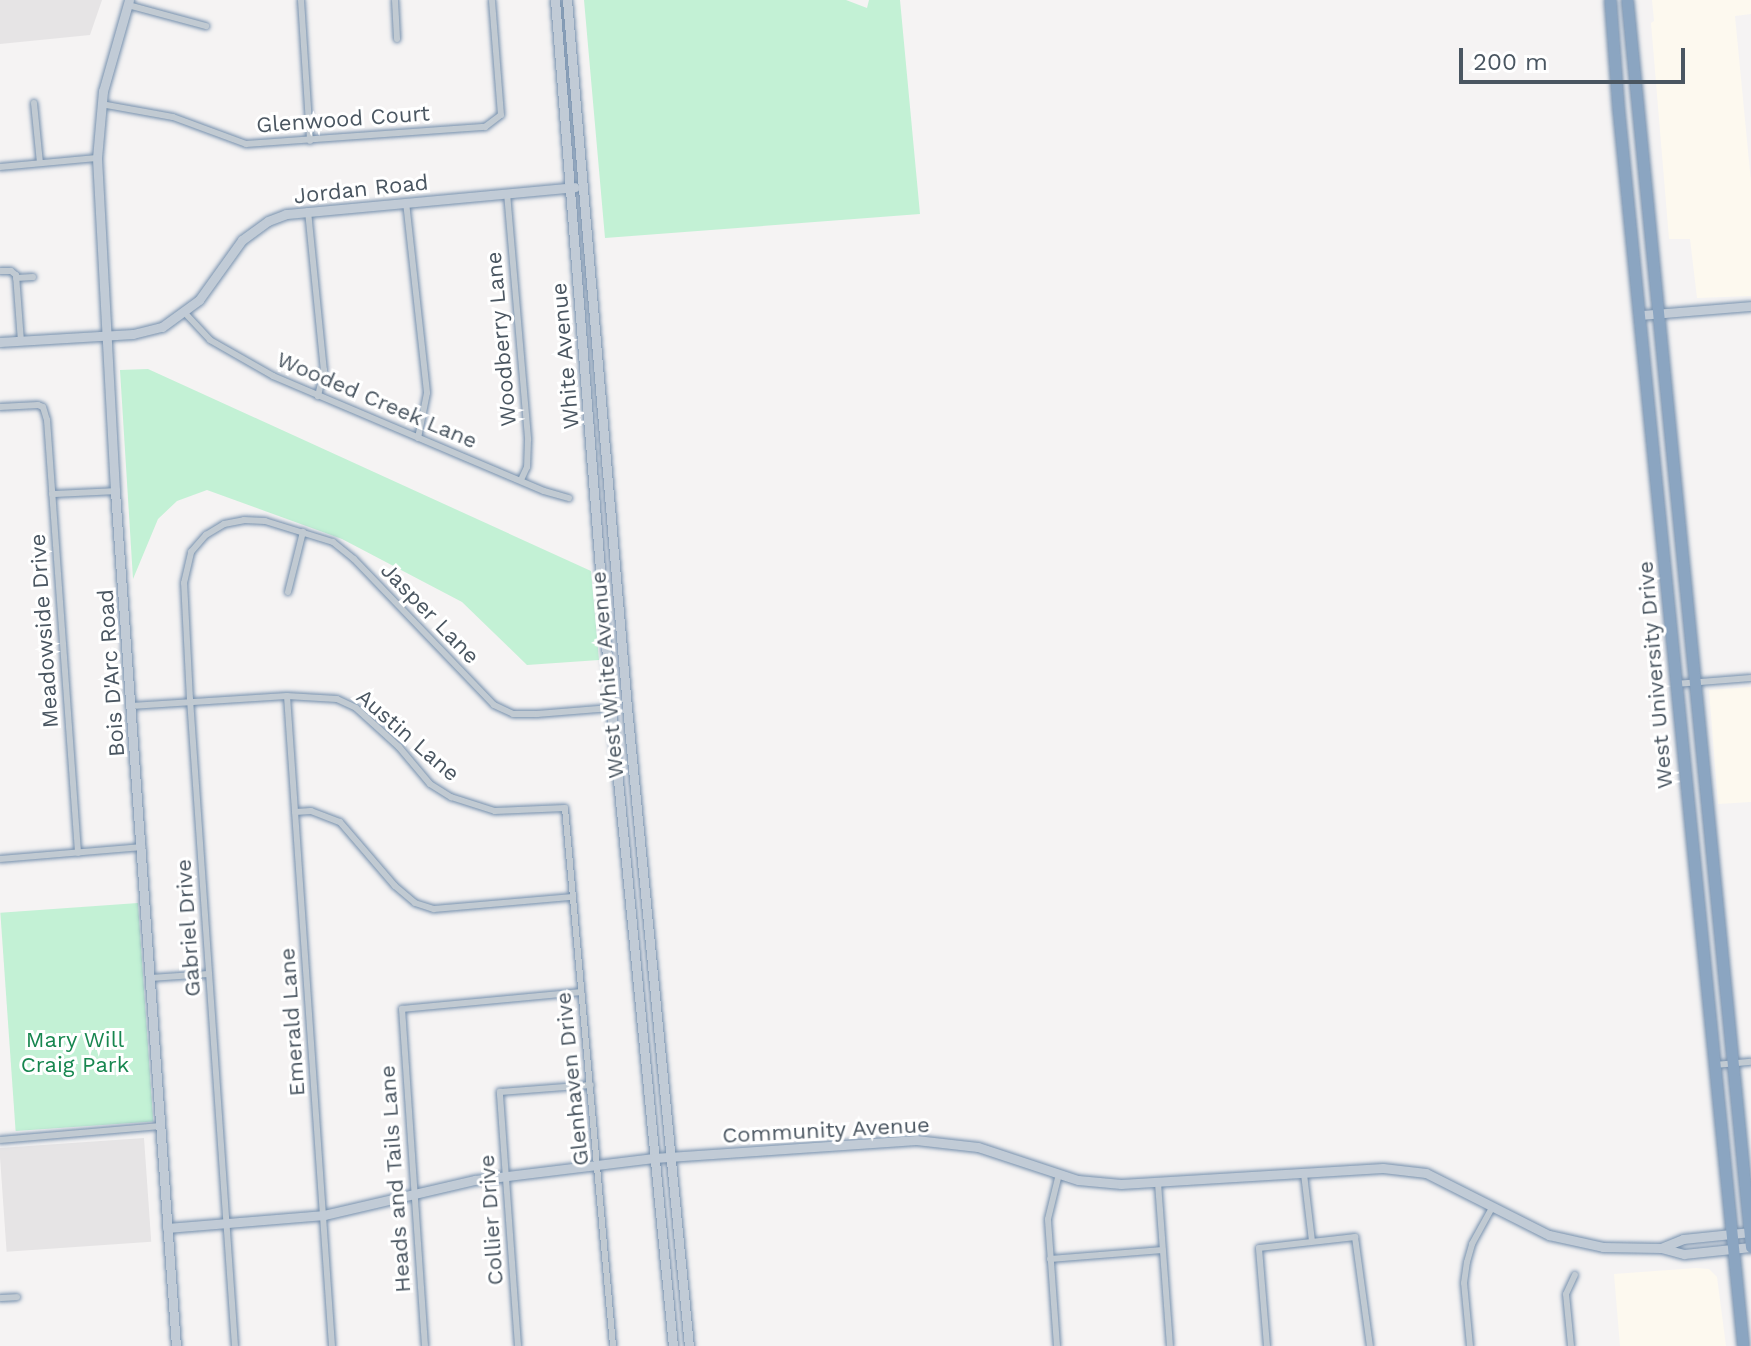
<!DOCTYPE html>
<html>
<head>
<meta charset="utf-8">
<style>
	body { margin:0 }
	#map { position:relative; width:1751px; height:1346px; overflow:hidden; background:#f5f3f3; font-family:"Work Sans",sans-serif }
	div>[style] { position:absolute }
	.commercial>* { inset:0; background:#fdf9ef }
	.education>* { inset:0; background:#e6e4e5; transform-origin:0 0 }
	.green>* { inset:0; background:#c3f1d5; transform-origin:0 0 }
	.roads { filter:drop-shadow(0 0 2px #7690ad) drop-shadow(0 0 2px #7690ad) }
	.street>* { height:6px; margin:-3px; padding:0 3px; transform-origin:3px; border-radius:3px; background:#c1cad2 }
	.secondary>* { height:9px; margin:-4.5px; padding:0 4.5px; transform-origin:4.5px; border-radius:4.5px; background:#c1cbd6 }
	.highway>* { height:11px; margin:-5.5px; padding:0 5.5px; transform-origin:5.5px; border-radius:5.5px; background:#8ba5c1 }
	span { translate:-50% -50%; white-space:nowrap; text-align:center; line-height:1.15; -webkit-text-stroke:6px #fff; paint-order:stroke }
	.street-label { font-size:22px; color:#4a5661 }
	.park-label { font-size:22px; color:#17864f }
	.scale { position:absolute; left:1459px; top:48px; width:226px; height:36px; box-sizing:border-box; border:4px solid #4a5661; border-top:0; padding-left:10px; font-size:24px; line-height:28px; white-space:nowrap; color:#4a5661; -webkit-text-stroke:6px #fff; paint-order:stroke }
</style>
</head>
<body>
<div id="map">
	<div class="commercial">
		<i style="clip-path:polygon(1652px 0,1751px 0,1751px 14px,1735px 16px,1751px 182px,1751px 296px,1697px 298px,1690px 239px,1669px 239px,1651px 23px,1654px 21px)"></i>
		<i style="clip-path:polygon(1751px 687px,1751px 802px,1718px 804px,1709px 690px)"></i>
		<i style="clip-path:polygon(1696px 1268px,1709px 1269px,1717px 1277px,1726px 1346px,1620px 1346px,1614px 1274px)"></i>
	</div>
	<div class="education">
		<i style="clip-path:polygon(0 0,102px 0,90px 35px,0 44px)"></i>
		<i style="left:144px;top:1138px;width:104px;height:145px;rotate:86deg"></i>
	</div>
	<div class="green">
		<i style="clip-path:polygon(584px 0,846px 0,867px 8px,869px 0,900px 0,920px 214px,605px 238px)"></i>
		<i style="clip-path:polygon(148px 369px,591px 571px,599px 660px,527px 665px,462px 602px,342px 539px,207px 490px,177px 501px,158px 519px,133px 579px,120px 370px)"></i>
		<i style="left:138px;top:903px;width:219px;height:138px;rotate:86deg"></i>
	</div>
	<div class="roads">
		<div class="street">
			<i style="left:301px;top:0;width:141px;rotate:86.3deg"></i>
			<i style="left:395px;top:0;width:39px;rotate:87deg"></i>
			<i style="left:128px;top:5px;width:81px;rotate:15.1deg"></i>
			<i style="left:34px;top:103px;width:60px;rotate:84.3deg"></i>
			<i style="left:101px;top:104px;width:73px;rotate:10.2deg"></i>
			<i style="left:173px;top:117px;width:78px;rotate:20.3deg"></i>
			<i style="left:246px;top:144px;width:240px;rotate:-4.1deg"></i>
			<i style="left:485px;top:127px;width:20px;rotate:-37deg"></i>
			<i style="left:501px;top:115px;width:115px;rotate:-94.5deg"></i>
			<i style="left:0;top:167px;width:97px;rotate:-5.3deg"></i>
			<i style="left:507px;top:193px;width:248px;rotate:85.1deg"></i>
			<i style="left:528px;top:440px;width:27px;rotate:92deg"></i>
			<i style="left:527px;top:467px;width:14px;rotate:115deg"></i>
			<i style="left:406px;top:202px;width:192px;rotate:83.7deg"></i>
			<i style="left:427px;top:393px;width:46px;rotate:101.3deg"></i>
			<i style="left:308px;top:211px;width:160px;rotate:84.3deg"></i>
			<i style="left:324px;top:370px;width:27px;rotate:103deg"></i>
			<i style="left:0;top:271px;width:11px"></i>
			<i style="left:11px;top:271px;width:6px;rotate:39deg"></i>
			<i style="left:16px;top:275px;width:66px;rotate:85.7deg"></i>
			<i style="left:16px;top:278px;width:17px;rotate:-3deg"></i>
			<i style="left:185px;top:313px;width:37px;rotate:47deg"></i>
			<i style="left:210px;top:340px;width:73px;rotate:29.7deg"></i>
			<i style="left:273px;top:376px;width:294px;rotate:23deg"></i>
			<i style="left:544px;top:491px;width:26px;rotate:16deg"></i>
			<i style="left:0;top:407px;width:38px;rotate:-3deg"></i>
			<i style="left:38px;top:405px;width:5px;rotate:22deg"></i>
			<i style="left:43px;top:407px;width:14px;rotate:73deg"></i>
			<i style="left:47px;top:420px;width:434px;rotate:85.9deg"></i>
			<i style="left:52px;top:494px;width:63px;rotate:-2.7deg"></i>
			<i style="left:288px;top:592px;width:62px;rotate:-76deg"></i>
			<i style="left:1675px;top:684px;width:76px;rotate:-4.5deg"></i>
			<i style="left:287px;top:696px;width:652px;rotate:86.04deg"></i>
			<i style="left:131px;top:706px;width:156px;rotate:-3.7deg"></i>
			<i style="left:287px;top:696px;width:50px;rotate:3.4deg"></i>
			<i style="left:337px;top:699px;width:21px;rotate:25deg"></i>
			<i style="left:356px;top:708px;width:58px;rotate:42.2deg"></i>
			<i style="left:399px;top:747px;width:48px;rotate:50deg"></i>
			<i style="left:430px;top:784px;width:25px;rotate:32deg"></i>
			<i style="left:451px;top:797px;width:46px;rotate:17.7deg"></i>
			<i style="left:495px;top:811px;width:70px;rotate:-2.5deg"></i>
			<i style="left:565px;top:808px;width:540px;rotate:84.9deg"></i>
			<i style="left:295px;top:812px;width:16px;rotate:-4deg"></i>
			<i style="left:311px;top:811px;width:31px;rotate:21deg"></i>
			<i style="left:340px;top:822px;width:84px;rotate:49.3deg"></i>
			<i style="left:395px;top:886px;width:26px;rotate:40deg"></i>
			<i style="left:415px;top:903px;width:20px;rotate:18deg"></i>
			<i style="left:434px;top:909px;width:139px;rotate:-5deg"></i>
			<i style="left:0;top:859px;width:143px;rotate:-4.8deg"></i>
			<i style="left:150px;top:978px;width:59px;rotate:-3.9deg"></i>
			<i style="left:1715px;top:1065px;width:36px;rotate:-5deg"></i>
			<i style="left:0;top:1140px;width:161px;rotate:-5deg"></i>
			<i style="left:1304px;top:1174px;width:67px;rotate:83.2deg"></i>
			<i style="left:1158px;top:1183px;width:163px;rotate:85.8deg"></i>
			<i style="left:1050px;top:1259px;width:113px;rotate:-4.6deg"></i>
			<i style="left:0;top:1298px;width:17px;rotate:-3deg"></i>
			<i style="left:235px;top:1346px;width:648px;rotate:-93.98deg"></i>
			<i style="left:190px;top:700px;width:117px;rotate:-92.9deg"></i>
			<i style="left:184px;top:583px;width:32px;rotate:-77deg"></i>
			<i style="left:191px;top:552px;width:23px;rotate:-49deg"></i>
			<i style="left:206px;top:535px;width:21px;rotate:-31deg"></i>
			<i style="left:224px;top:524px;width:20px;rotate:-11deg"></i>
			<i style="left:244px;top:520px;width:21px;rotate:3deg"></i>
			<i style="left:265px;top:521px;width:71px;rotate:17.2deg"></i>
			<i style="left:333px;top:542px;width:27px;rotate:39deg"></i>
			<i style="left:354px;top:559px;width:202px;rotate:46.2deg"></i>
			<i style="left:494px;top:705px;width:21px;rotate:25deg"></i>
			<i style="left:513px;top:714px;width:24px"></i>
			<i style="left:537px;top:714px;width:74px;rotate:-4.6deg"></i>
			<i style="left:425px;top:1346px;width:338px;rotate:-93.9deg"></i>
			<i style="left:402px;top:1009px;width:180px;rotate:-5.4deg"></i>
			<i style="left:518px;top:1346px;width:255px;rotate:-94.1deg"></i>
			<i style="left:500px;top:1092px;width:91px;rotate:-4.4deg"></i>
			<i style="left:1057px;top:1346px;width:127px;rotate:-94.1deg"></i>
			<i style="left:1048px;top:1219px;width:46px;rotate:-76.3deg"></i>
			<i style="left:1267px;top:1346px;width:98px;rotate:-94.7deg"></i>
			<i style="left:1259px;top:1248px;width:97px;rotate:-6.5deg"></i>
			<i style="left:1355px;top:1237px;width:110px;rotate:82.2deg"></i>
			<i style="left:1470px;top:1346px;width:63px;rotate:-95.4deg"></i>
			<i style="left:1464px;top:1283px;width:21px;rotate:-82deg"></i>
			<i style="left:1467px;top:1262px;width:19px;rotate:-74deg"></i>
			<i style="left:1472px;top:1244px;width:43px;rotate:-61.1deg"></i>
			<i style="left:1571px;top:1346px;width:52px;rotate:-95.5deg"></i>
			<i style="left:1566px;top:1294px;width:21px;rotate:-65deg"></i>
		</div>
		<div class="secondary">
			<i style="left:129px;top:0;width:95px;rotate:105.9deg"></i>
			<i style="left:103px;top:91px;width:67px;rotate:95.1deg"></i>
			<i style="left:97px;top:158px;width:333px;rotate:86.9deg"></i>
			<i style="left:115px;top:491px;width:857px;rotate:85.92deg"></i>
			<i style="left:555px;top:0;width:710px;rotate:85.48deg"></i>
			<i style="left:611px;top:708px;width:641px;rotate:84.45deg"></i>
			<i style="left:567px;top:0;width:710px;rotate:85.15deg"></i>
			<i style="left:627px;top:707px;width:642px;rotate:84.46deg"></i>
			<i style="left:1641px;top:315px;width:110px;rotate:-4.7deg"></i>
			<i style="left:0;top:342px;width:133px;rotate:-3.4deg"></i>
			<i style="left:133px;top:334px;width:30px;rotate:-14deg"></i>
			<i style="left:162px;top:327px;width:46px;rotate:-36.1deg"></i>
			<i style="left:199px;top:300px;width:74px;rotate:-54.4deg"></i>
			<i style="left:242px;top:240px;width:32px;rotate:-36deg"></i>
			<i style="left:268px;top:221px;width:19px;rotate:-21deg"></i>
			<i style="left:286px;top:214px;width:290px;rotate:-5.3deg"></i>
			<i style="left:167px;top:1228px;width:158px;rotate:-4.7deg"></i>
			<i style="left:324px;top:1215px;width:155px;rotate:-13.1deg"></i>
			<i style="left:475px;top:1180px;width:180px;rotate:-7deg"></i>
			<i style="left:654px;top:1158px;width:263px;rotate:-3.9deg"></i>
			<i style="left:916px;top:1140px;width:62px;rotate:6.4deg"></i>
			<i style="left:978px;top:1147px;width:105px;rotate:18.3deg"></i>
			<i style="left:1078px;top:1180px;width:43px;rotate:5.3deg"></i>
			<i style="left:1121px;top:1184px;width:262px;rotate:-3.5deg"></i>
			<i style="left:1383px;top:1168px;width:43px;rotate:6.6deg"></i>
			<i style="left:1426px;top:1173px;width:138px;rotate:26.8deg"></i>
			<i style="left:1549px;top:1235px;width:55px;rotate:12.5deg"></i>
			<i style="left:1603px;top:1247px;width:58px;rotate:1deg"></i>
			<i style="left:1661px;top:1248px;width:24px;rotate:15deg"></i>
			<i style="left:1684px;top:1254px;width:67px;rotate:-6deg"></i>
			<i style="left:1661px;top:1248px;width:24px;rotate:-22deg"></i>
			<i style="left:1683px;top:1239px;width:68px;rotate:-5.9deg"></i>
		</div>
		<div class="highway">
			<i style="left:1610px;top:0;width:107px;rotate:85.7deg"></i>
			<i style="left:1618px;top:107px;width:1245px;rotate:84.24deg"></i>
			<i style="left:1627px;top:0;width:1253px;rotate:84.32deg"></i>
		</div>
	</div>
	<div class="street-label">
		<span style="left:343px;top:119px;rotate:-4deg">Glenwood Court</span>
		<span style="left:361px;top:189px;rotate:-6deg">Jordan Road</span>
		<span style="left:501px;top:339px;rotate:-95deg">Woodberry Lane</span>
		<span style="left:565px;top:356px;rotate:-95deg">White Avenue</span>
		<span style="left:377px;top:400px;rotate:23deg">Wooded Creek Lane</span>
		<span style="left:430px;top:613px;rotate:46deg">Jasper Lane</span>
		<span style="left:44px;top:631px;rotate:-94deg">Meadowside Drive</span>
		<span style="left:111px;top:673px;rotate:-94deg">Bois D'Arc Road</span>
		<span style="left:607px;top:675px;rotate:-95deg">West White Avenue</span>
		<span style="left:1655px;top:675px;rotate:-95deg">West University Drive</span>
		<span style="left:408px;top:735px;rotate:41deg">Austin Lane</span>
		<span style="left:188px;top:928px;rotate:-94deg">Gabriel Drive</span>
		<span style="left:292px;top:1022px;rotate:-94deg">Emerald Lane</span>
		<span style="left:572px;top:1079px;rotate:-96deg">Glenhaven Drive</span>
		<span style="left:826px;top:1130px;rotate:-3deg">Community Avenue</span>
		<span style="left:395px;top:1179px;rotate:-94deg">Heads and Tails Lane</span>
		<span style="left:491px;top:1220px;rotate:-94deg">Collier Drive</span>
	</div>
	<div class="park-label">
		<span style="left:75px;top:1052px">Mary Will<br>Craig Park</span>
	</div>
	<div class="scale">200 m</div>
</div>
</body>
</html>
